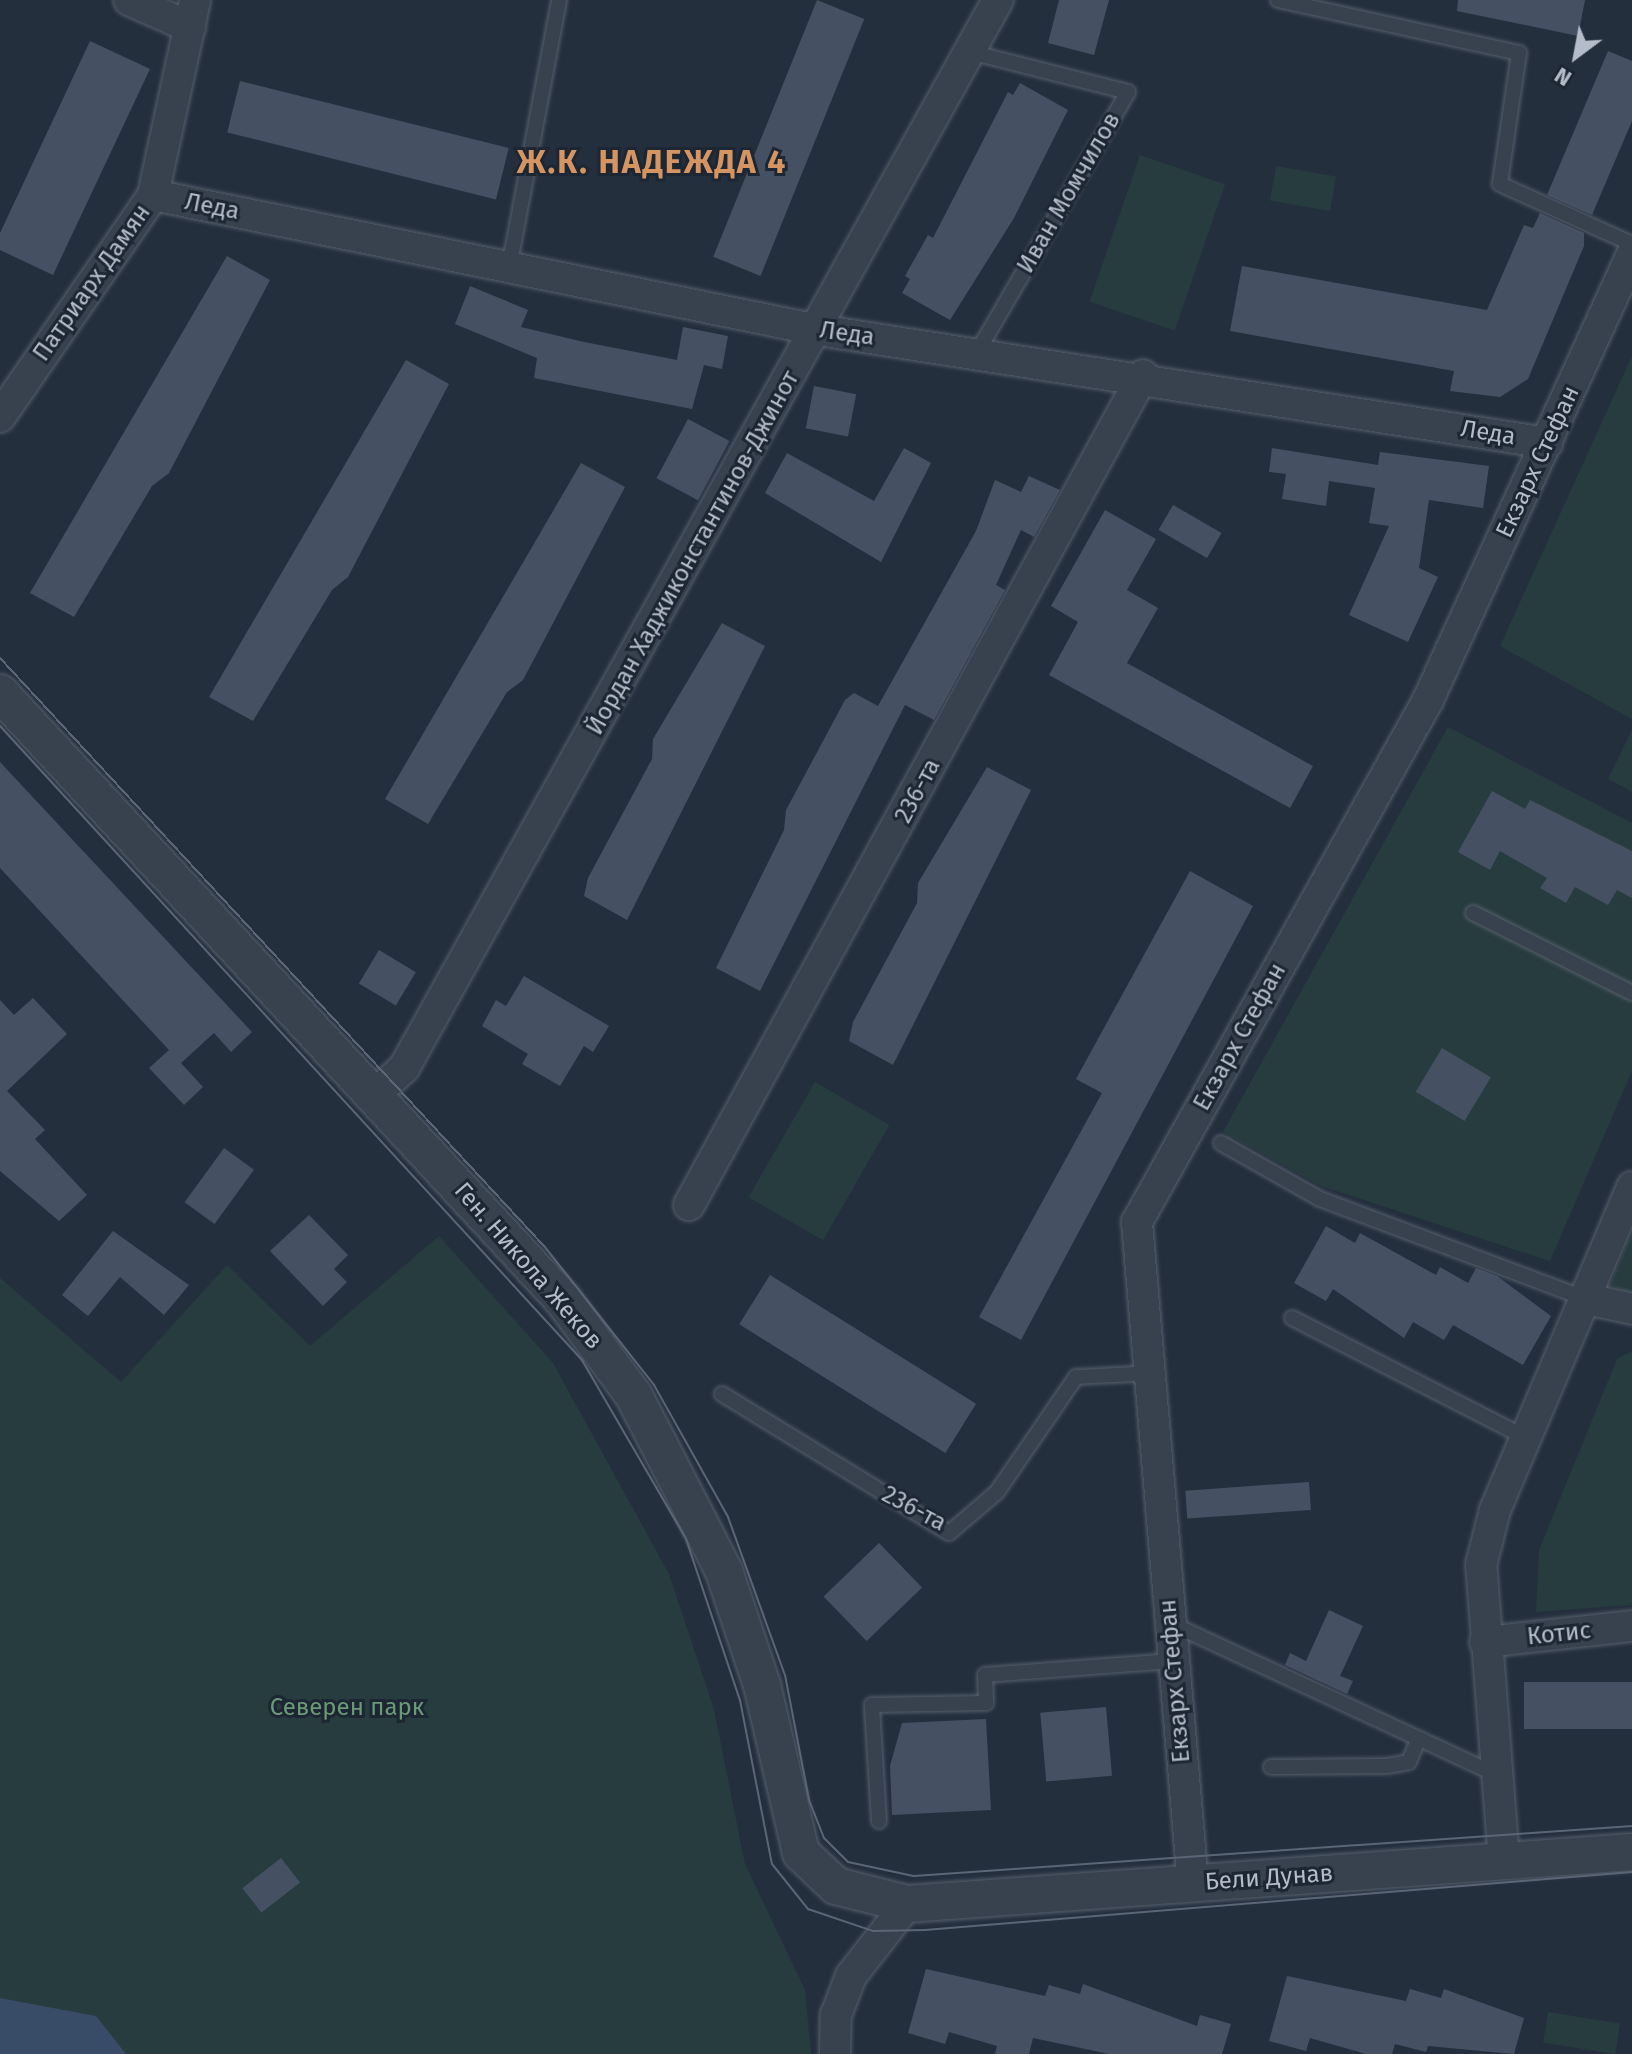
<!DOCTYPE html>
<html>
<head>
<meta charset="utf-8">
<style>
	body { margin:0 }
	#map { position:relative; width:1632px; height:2054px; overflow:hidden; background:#242f3e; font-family:"Fira Sans",sans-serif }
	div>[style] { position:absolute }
	.green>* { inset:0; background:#263c3f; transform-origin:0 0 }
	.water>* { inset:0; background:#394c67 }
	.building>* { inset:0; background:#455162; transform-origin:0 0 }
	.roads { filter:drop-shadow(0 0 2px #565f6c) drop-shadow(0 0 2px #565f6c) }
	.service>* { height:14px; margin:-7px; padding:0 7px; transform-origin:7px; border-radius:7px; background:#38414e }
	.minor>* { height:30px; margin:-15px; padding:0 15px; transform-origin:15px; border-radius:15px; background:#38414e }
	.tertiary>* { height:36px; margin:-18px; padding:0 18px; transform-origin:18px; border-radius:18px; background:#38414e }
	.tram>* { height:2px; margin:-1px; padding:0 1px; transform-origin:1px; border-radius:1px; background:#5a6575 }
	span { translate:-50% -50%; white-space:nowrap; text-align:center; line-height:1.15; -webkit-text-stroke:6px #1d2633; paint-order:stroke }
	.street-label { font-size:24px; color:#b4bcc9 }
	.park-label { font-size:24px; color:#6b9a76 }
	.district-label { font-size:32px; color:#d59563; font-weight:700; letter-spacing:2px }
	.north { position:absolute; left:1536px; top:16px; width:80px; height:80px; -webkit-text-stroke:6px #1d2633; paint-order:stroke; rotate:212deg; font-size:22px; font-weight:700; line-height:32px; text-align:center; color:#b4bcc9 }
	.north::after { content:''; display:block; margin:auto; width:28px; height:36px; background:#b4bcc9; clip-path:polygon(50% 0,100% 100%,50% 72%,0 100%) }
</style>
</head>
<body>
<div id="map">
	<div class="green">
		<i style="left:1140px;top:155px;width:90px;height:155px;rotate:19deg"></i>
		<i style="left:1276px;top:166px;width:61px;height:35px;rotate:10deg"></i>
		<i style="clip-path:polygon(1632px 356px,1632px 719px,1500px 646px)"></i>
		<i style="clip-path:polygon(1448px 727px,1632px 823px,1632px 1071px,1550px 1261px,1321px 1186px,1223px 1132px)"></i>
		<i style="clip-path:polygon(1632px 730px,1632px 792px,1608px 779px)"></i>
		<i style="left:815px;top:1082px;width:86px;height:133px;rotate:30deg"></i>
		<i style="clip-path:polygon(1632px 1231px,1632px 1294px,1610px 1285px)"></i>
		<i style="clip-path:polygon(439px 1236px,553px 1363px,669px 1574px,714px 1709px,745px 1864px,805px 1990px,811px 2054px,0 2054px,0 1278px,121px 1382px,227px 1265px,310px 1346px)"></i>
		<i style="clip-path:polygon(1632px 1351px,1632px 1605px,1536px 1612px,1539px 1550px,1617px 1359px)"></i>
		<i style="left:1548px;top:2012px;width:73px;height:31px;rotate:9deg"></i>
	</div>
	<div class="water">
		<i style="clip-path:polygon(0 1998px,96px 2016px,126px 2054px,0 2054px)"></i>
	</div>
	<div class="building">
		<i style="left:817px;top:0;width:51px;height:277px;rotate:22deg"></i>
		<i style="clip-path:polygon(1059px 0,1109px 0,1094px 55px,1048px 43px)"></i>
		<i style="clip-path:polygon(1458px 0,1585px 0,1578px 36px,1457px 11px)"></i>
		<i style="clip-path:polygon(90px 41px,150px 69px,53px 275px,0 250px,0 233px)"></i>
		<i style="clip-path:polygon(1608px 51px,1632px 61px,1632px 121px,1592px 215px,1547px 195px)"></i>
		<i style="left:240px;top:81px;width:277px;height:53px;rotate:14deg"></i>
		<i style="clip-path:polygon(1020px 83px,1068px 110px,1014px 218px,950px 320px,902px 293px,910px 279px,905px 276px,928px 235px,933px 238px,1008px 92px,1013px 95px)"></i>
		<i style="clip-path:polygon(1540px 213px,1584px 233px,1584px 246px,1528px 379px,1500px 397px,1450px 391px,1454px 371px,1230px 331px,1242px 266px,1487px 310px,1524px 225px,1533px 228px)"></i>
		<i style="clip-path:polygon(227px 256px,270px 280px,169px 473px,152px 486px,74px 617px,30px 593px)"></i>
		<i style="clip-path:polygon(470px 286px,528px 310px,521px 327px,584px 342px,677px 360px,683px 327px,728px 336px,722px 369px,704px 365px,692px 409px,534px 378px,537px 358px,455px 324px)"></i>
		<i style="clip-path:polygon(406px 360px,449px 384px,348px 577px,332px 590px,253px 721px,209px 697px)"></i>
		<i style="left:814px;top:386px;width:43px;height:43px;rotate:11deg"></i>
		<i style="left:688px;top:419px;width:47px;height:67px;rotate:28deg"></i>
		<i style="clip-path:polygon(904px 448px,931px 463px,881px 562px,765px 493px,787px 453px,874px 501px)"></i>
		<i style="clip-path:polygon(1272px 448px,1378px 465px,1380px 452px,1489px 466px,1483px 508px,1429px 500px,1419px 568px,1438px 577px,1408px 642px,1349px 615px,1389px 526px,1369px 523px,1375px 488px,1329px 481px,1326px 506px,1282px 499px,1286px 474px,1269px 472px)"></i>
		<i style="clip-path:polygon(581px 463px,625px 487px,523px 680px,507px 692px,428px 824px,385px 799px)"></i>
		<i style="clip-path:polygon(1029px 476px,1060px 490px,1034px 537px,1021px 530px,996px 585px,1005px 590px,934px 720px,905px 705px,760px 991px,716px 968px,784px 830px,786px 810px,845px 700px,854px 693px,878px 706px,976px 531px,995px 480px,1021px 492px)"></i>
		<i style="left:1173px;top:505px;width:56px;height:29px;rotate:30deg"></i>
		<i style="clip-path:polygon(1105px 510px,1156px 539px,1127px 590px,1158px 608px,1127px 663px,1313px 766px,1290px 808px,1049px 675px,1078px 622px,1051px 606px)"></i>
		<i style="clip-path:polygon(722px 623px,765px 646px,627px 920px,584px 896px,588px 878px,652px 759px,653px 739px)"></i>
		<i style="clip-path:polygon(0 762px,252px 1032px,231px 1052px,214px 1033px,181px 1063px,203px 1087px,184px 1105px,149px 1068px,169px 1050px,0 868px)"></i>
		<i style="clip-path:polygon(987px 767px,1031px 790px,893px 1065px,849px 1041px,853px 1022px,917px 903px,918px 883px)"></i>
		<i style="clip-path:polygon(1492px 791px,1525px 809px,1530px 800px,1632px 851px,1632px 898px,1617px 890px,1608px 905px,1575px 887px,1566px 903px,1540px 888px,1547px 878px,1500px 851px,1490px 870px,1458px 852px)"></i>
		<i style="clip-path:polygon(1190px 871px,1253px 906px,1021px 1340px,979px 1317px,1102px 1093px,1076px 1079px)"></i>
		<i style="left:379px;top:950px;width:43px;height:39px;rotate:31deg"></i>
		<i style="clip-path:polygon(524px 976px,609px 1026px,593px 1052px,584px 1046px,560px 1086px,522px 1064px,528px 1054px,482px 1026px,496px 1000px,506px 1006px)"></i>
		<i style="clip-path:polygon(33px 998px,67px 1034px,7px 1091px,45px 1130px,35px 1139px,87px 1195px,59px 1221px,0 1171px,0 1000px,14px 1015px)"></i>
		<i style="left:1442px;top:1048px;width:57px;height:51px;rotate:31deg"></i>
		<i style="left:224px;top:1148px;width:37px;height:67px;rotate:36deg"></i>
		<i style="clip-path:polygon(309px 1215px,348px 1255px,334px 1269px,347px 1282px,323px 1306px,270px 1251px)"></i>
		<i style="clip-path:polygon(1326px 1226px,1355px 1243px,1360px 1233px,1436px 1275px,1440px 1267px,1468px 1283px,1476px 1268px,1497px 1276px,1551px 1316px,1523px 1365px,1453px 1325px,1444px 1340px,1413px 1322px,1404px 1338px,1333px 1289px,1326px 1301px,1294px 1283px)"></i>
		<i style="clip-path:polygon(113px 1231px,189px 1285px,164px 1315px,120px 1277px,88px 1316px,62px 1295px)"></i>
		<i style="left:770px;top:1275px;width:243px;height:58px;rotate:32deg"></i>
		<i style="left:1309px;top:1482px;width:28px;height:124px;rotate:86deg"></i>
		<i style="left:879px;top:1543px;width:62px;height:77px;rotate:46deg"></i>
		<i style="clip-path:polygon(1329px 1610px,1363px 1626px,1340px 1676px,1353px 1681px,1347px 1694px,1285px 1665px,1290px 1653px,1306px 1661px)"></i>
		<i style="left:1632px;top:1682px;width:47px;height:108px;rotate:90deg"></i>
		<i style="left:1106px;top:1707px;width:69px;height:66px;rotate:85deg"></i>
		<i style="clip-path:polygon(986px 1719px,991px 1810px,892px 1815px,890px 1766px,902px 1723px)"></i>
		<i style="left:281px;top:1858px;width:31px;height:49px;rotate:52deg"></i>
		<i style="clip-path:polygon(926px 1969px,1045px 1996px,1049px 1985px,1080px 1994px,1083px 1984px,1197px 2026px,1200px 2015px,1231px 2024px,1222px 2054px,1109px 2054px,1033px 2038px,1029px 2054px,995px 2054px,997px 2046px,949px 2032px,945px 2044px,908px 2033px)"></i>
		<i style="clip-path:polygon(1287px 1976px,1406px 2001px,1410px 1989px,1441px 1998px,1444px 1989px,1524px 2018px,1514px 2054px,1428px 2046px,1426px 2052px,1395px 2044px,1392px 2054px,1366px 2054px,1310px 2038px,1306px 2051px,1269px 2041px)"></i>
	</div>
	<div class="roads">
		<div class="service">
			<i style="left:1278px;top:0;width:247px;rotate:12.4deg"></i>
			<i style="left:1519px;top:53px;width:132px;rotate:98.3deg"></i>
			<i style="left:1500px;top:184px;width:145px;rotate:24.4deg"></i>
			<i style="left:970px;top:52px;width:163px;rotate:14.2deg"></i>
			<i style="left:1128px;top:92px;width:301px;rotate:120.1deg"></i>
			<i style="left:509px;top:268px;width:273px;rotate:-79.4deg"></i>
			<i style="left:1473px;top:913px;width:178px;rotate:26.7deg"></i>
			<i style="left:1221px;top:1143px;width:114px;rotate:29.5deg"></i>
			<i style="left:1320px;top:1199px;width:284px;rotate:20.6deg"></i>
			<i style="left:1292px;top:1318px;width:263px;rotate:27.1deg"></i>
			<i style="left:722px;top:1394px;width:266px;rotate:31.5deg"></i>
			<i style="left:949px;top:1533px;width:63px;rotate:-40.5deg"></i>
			<i style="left:997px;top:1492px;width:140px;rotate:-55.5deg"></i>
			<i style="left:1076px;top:1377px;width:76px;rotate:-3deg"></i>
			<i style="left:1172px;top:1624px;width:358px;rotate:24.9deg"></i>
			<i style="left:1271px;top:1767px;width:116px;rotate:-0.5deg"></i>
			<i style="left:1387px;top:1766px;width:22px;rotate:-10deg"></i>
			<i style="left:1409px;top:1762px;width:24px;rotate:-68deg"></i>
			<i style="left:879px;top:1821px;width:116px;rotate:-93.5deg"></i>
			<i style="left:872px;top:1705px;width:114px;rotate:-1deg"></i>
			<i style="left:986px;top:1703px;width:28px;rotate:-92deg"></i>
			<i style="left:985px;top:1675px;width:188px;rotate:-4.3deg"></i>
		</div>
		<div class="minor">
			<i style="left:129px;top:0;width:67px;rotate:23.9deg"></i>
			<i style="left:153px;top:195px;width:679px;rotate:11.48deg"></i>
			<i style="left:818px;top:330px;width:738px;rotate:8.81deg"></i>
			<i style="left:0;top:417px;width:270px;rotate:-55.4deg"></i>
			<i style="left:153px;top:195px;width:199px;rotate:-77.8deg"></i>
			<i style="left:374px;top:1095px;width:40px;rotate:-42deg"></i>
			<i style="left:404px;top:1068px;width:1222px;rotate:-60.92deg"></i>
			<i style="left:689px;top:1205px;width:946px;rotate:-61.32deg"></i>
			<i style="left:1587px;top:1299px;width:46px;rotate:12.5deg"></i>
			<i style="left:1485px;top:1642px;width:148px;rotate:-6.2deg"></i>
			<i style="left:1504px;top:1861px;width:297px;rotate:-94.4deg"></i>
			<i style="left:1481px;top:1565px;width:57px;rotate:-75.7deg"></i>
			<i style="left:1495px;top:1510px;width:351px;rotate:-67deg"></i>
			<i style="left:1193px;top:1884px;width:664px;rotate:-94.84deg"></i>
			<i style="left:1137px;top:1222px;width:598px;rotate:-60.86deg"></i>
			<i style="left:1428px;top:700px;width:490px;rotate:-65.4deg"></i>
			<i style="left:835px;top:2054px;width:39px;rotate:-89deg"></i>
			<i style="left:836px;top:2015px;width:42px;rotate:-69deg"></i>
			<i style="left:851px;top:1976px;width:91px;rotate:-52.1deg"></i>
		</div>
		<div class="tertiary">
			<i style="left:0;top:693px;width:828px;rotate:47.15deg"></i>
			<i style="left:563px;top:1300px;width:119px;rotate:53.5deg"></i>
			<i style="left:634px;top:1396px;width:197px;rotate:62.8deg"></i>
			<i style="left:724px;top:1571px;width:120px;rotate:71.6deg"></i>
			<i style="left:762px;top:1685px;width:172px;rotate:76.9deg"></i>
			<i style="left:801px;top:1853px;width:48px;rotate:43.3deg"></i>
			<i style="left:836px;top:1886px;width:73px;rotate:14.2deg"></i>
			<i style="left:907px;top:1904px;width:727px;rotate:-4.1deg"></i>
		</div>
	</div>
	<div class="tram">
		<i style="left:0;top:658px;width:801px;rotate:47.23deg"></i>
		<i style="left:544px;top:1246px;width:177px;rotate:51.6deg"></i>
		<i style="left:654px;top:1385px;width:151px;rotate:60.7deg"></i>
		<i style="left:728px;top:1517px;width:168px;rotate:70.2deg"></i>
		<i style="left:785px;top:1675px;width:127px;rotate:79.1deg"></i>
		<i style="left:809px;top:1800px;width:41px;rotate:68.5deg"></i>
		<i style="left:824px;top:1838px;width:34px;rotate:45deg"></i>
		<i style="left:848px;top:1862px;width:67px;rotate:12deg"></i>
		<i style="left:914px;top:1876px;width:720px;rotate:-3.98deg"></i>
		<i style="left:0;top:726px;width:861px;rotate:47.45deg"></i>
		<i style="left:582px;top:1360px;width:207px;rotate:59.8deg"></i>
		<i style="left:686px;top:1539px;width:170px;rotate:71.5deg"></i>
		<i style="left:740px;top:1700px;width:167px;rotate:79deg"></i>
		<i style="left:772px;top:1864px;width:58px;rotate:51.3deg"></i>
		<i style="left:808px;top:1909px;width:69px;rotate:18.7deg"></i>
		<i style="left:873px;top:1931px;width:52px;rotate:-1.1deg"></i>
		<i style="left:925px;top:1930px;width:709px;rotate:-4.69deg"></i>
	</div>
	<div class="street-label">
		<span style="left:1069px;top:193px;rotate:-60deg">Иван Момчилов</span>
		<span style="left:212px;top:207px;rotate:11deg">Леда</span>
		<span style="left:92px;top:283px;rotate:-55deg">Патриарх Дамян</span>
		<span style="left:847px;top:334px;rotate:8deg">Леда</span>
		<span style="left:1488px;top:433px;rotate:9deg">Леда</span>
		<span style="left:1538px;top:462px;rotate:-65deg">Екзарх Стефан</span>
		<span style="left:693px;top:553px;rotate:-61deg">Йордан Хаджиконстантинов-Джинот</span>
		<span style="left:918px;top:791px;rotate:-62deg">236-та</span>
		<span style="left:1240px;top:1037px;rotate:-61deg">Екзарх Стефан</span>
		<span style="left:528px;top:1266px;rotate:49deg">Ген. Никола Жеков</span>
		<span style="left:914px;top:1509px;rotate:28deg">236-та</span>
		<span style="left:1559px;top:1634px;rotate:-6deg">Котис</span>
		<span style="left:1175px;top:1681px;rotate:-95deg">Екзарх Стефан</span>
		<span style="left:1269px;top:1878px;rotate:-4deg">Бели Дунав</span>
	</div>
	<div class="park-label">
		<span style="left:347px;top:1708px">Северен парк</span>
	</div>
	<div class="district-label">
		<span style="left:652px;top:162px">Ж.К. НАДЕЖДА 4</span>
	</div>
	<div class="north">N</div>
</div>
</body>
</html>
